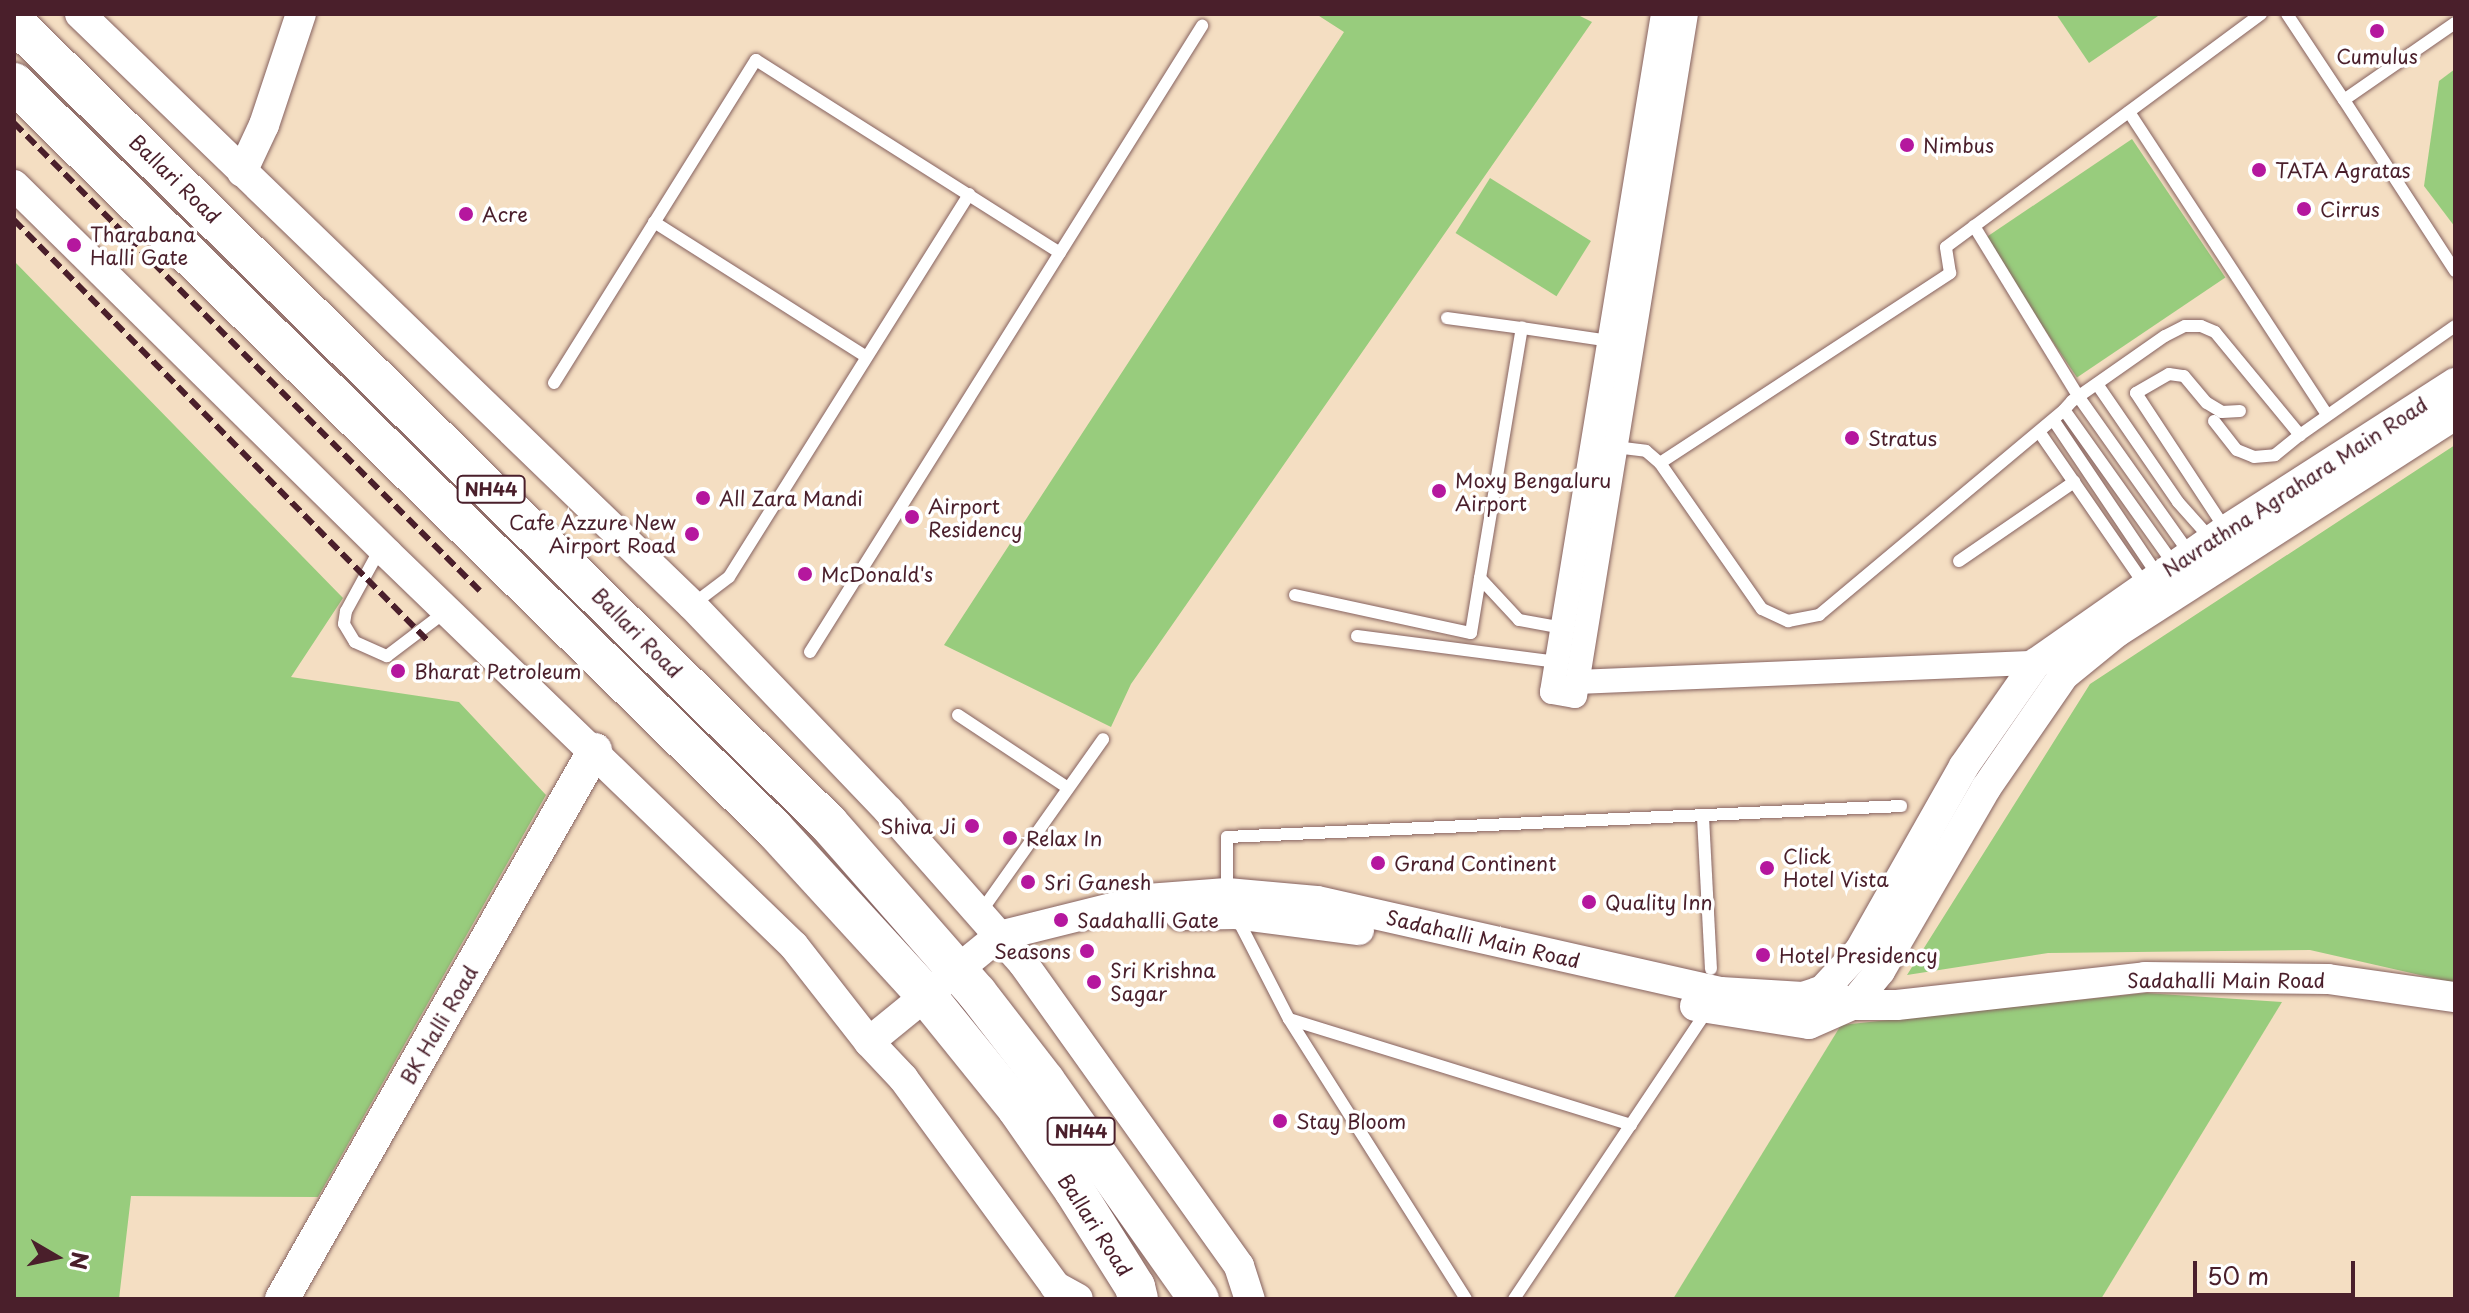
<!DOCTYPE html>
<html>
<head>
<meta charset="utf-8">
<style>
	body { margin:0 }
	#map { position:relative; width:2469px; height:1313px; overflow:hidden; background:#f4dec2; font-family:"Playpen Sans",sans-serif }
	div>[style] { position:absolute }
	.green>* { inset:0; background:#98cc7d; transform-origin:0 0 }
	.roads { filter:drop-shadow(0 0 2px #866260) drop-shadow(0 0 2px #866260) }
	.service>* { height:12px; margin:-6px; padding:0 6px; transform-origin:6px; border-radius:6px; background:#fff }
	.minor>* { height:24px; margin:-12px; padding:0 12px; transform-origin:12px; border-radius:12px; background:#fff }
	.tertiary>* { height:30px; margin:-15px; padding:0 15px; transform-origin:15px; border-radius:15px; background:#fff }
	.secondary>* { height:34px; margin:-17px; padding:0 17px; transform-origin:17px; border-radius:17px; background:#fff }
	.trunk>* { height:40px; margin:-20px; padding:0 20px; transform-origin:20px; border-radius:20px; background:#fff }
	.rail>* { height:6px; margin-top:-3px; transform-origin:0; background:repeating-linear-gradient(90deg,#4a1f2b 0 12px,transparent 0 18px) }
	.dots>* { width:22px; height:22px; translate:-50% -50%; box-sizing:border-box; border:4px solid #fff; border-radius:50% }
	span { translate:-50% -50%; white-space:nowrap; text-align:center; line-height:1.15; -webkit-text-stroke:7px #fff; paint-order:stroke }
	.shield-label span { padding:2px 6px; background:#fff; border:2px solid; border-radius:6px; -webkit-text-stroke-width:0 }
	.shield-label { font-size:18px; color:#4a1f2b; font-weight:700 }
	.poi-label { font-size:20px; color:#4a1f2b }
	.left { translate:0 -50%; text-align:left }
	.right { translate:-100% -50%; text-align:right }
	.street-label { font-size:20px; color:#4a1f2b }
	.frame { position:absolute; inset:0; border:16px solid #4a1f2b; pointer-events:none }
	.north { position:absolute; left:16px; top:1217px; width:80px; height:80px; -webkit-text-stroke:6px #fff; paint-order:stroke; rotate:99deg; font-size:22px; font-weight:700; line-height:32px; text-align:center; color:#4a1f2b }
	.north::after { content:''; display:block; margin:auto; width:28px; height:36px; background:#4a1f2b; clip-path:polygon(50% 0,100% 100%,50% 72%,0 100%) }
	.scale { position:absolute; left:2193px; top:1261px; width:162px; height:36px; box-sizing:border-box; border:4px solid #4a1f2b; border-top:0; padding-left:10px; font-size:24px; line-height:28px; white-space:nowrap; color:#4a1f2b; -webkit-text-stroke:6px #fff; paint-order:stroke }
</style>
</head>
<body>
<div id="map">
	<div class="green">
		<i style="clip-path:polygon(1316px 14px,1576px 14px,1592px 22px,1131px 684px,1111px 727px,944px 645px,1344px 32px)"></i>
		<i style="clip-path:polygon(2056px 14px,2161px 14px,2089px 63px)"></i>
		<i style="clip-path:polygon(2455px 69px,2455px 227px,2424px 186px,2439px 81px)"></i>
		<i style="left:2132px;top:139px;width:167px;height:179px;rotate:56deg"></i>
		<i style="left:1490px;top:178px;width:119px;height:65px;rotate:32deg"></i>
		<i style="clip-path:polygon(14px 261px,343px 598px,291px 677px,459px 702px,546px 795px,318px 1197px,131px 1196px,119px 1299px,14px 1299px)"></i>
		<i style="clip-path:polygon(2455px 445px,2455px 983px,2310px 950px,2048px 953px,1907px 975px,2090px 684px)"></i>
		<i style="clip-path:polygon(2145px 993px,2282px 1002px,2101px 1299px,1673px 1299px,1841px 1025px)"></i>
	</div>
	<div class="roads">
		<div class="service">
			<i style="left:2287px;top:14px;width:103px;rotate:56.5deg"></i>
			<i style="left:2455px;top:23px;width:135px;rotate:145.3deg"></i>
			<i style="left:2344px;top:100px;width:204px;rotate:57deg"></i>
			<i style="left:2129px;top:112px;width:362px;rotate:56.8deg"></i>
			<i style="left:654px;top:222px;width:250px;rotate:32.4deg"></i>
			<i style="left:1974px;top:226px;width:199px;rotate:58.5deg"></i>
			<i style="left:2078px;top:396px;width:194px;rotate:54.7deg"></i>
			<i style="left:1447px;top:318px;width:76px;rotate:7.6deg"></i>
			<i style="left:554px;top:383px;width:381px;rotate:-58deg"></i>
			<i style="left:756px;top:60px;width:360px;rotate:32.4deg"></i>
			<i style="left:2097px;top:384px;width:143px;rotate:55.5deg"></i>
			<i style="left:2178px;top:502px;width:50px;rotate:48.3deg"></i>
			<i style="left:2054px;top:421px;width:187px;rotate:56.1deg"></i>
			<i style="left:2214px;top:421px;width:37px;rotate:52deg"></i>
			<i style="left:2237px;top:450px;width:18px;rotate:22deg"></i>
			<i style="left:2254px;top:457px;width:21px;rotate:-5deg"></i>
			<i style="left:2275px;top:455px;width:32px;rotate:-39deg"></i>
			<i style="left:2040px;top:433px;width:185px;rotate:55.4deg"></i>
			<i style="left:1615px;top:447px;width:31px;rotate:7deg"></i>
			<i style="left:1646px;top:451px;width:18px;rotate:41deg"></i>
			<i style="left:1660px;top:463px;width:178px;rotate:55.1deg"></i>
			<i style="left:1762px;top:609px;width:29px;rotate:25deg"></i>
			<i style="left:1788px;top:621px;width:32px;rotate:-11deg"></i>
			<i style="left:1819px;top:615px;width:319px;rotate:-39.9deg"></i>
			<i style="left:1660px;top:463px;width:347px;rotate:-33.2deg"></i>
			<i style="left:1950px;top:273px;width:26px;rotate:-99deg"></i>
			<i style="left:1946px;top:247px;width:392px;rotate:-36.5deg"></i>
			<i style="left:2226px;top:530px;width:164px;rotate:-123.3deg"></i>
			<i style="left:2136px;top:393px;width:38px;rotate:-30deg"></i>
			<i style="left:2169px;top:374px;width:15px;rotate:8deg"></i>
			<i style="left:2184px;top:376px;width:35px;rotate:50deg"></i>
			<i style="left:2207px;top:403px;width:17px;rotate:31deg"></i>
			<i style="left:2222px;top:412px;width:18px;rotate:-3deg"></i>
			<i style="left:380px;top:549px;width:71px;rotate:118.7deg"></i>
			<i style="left:346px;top:611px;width:13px;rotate:99deg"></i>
			<i style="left:344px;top:624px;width:21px;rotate:59deg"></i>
			<i style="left:355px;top:642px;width:35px;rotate:24deg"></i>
			<i style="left:387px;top:656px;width:73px;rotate:-37.2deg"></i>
			<i style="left:1959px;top:561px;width:140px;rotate:-34.5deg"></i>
			<i style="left:2175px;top:566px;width:191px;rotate:-125.4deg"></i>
			<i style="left:2064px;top:410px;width:12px;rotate:-48deg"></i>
			<i style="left:2072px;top:401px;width:113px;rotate:-35deg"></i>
			<i style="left:2165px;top:336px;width:22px;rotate:-27deg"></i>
			<i style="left:2185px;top:326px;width:16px"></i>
			<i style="left:2201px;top:326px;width:15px;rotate:23deg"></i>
			<i style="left:2215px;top:332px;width:134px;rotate:50.5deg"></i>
			<i style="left:2300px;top:435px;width:189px;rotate:-35.1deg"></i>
			<i style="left:1295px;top:595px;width:180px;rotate:12.2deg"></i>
			<i style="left:1471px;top:633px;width:56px;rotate:-80.7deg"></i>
			<i style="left:692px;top:605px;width:46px;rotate:-37.1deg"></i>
			<i style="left:729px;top:577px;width:452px;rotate:-57.9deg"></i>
			<i style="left:1563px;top:628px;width:45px;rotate:-169.7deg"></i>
			<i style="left:1519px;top:620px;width:57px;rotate:-132.9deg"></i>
			<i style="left:1480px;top:578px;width:254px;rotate:-80.5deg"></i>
			<i style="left:1522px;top:328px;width:89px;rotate:8.4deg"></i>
			<i style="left:1357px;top:636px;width:202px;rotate:7.4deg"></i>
			<i style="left:810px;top:652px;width:739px;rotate:-57.95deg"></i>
			<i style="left:958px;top:715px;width:132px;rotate:33.6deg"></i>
			<i style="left:1703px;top:817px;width:152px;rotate:87deg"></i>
			<i style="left:1227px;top:891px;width:54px;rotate:-90deg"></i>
			<i style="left:1227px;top:837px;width:675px;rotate:-2.63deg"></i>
			<i style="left:980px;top:913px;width:213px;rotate:-54.7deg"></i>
			<i style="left:1236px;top:916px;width:116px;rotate:62.8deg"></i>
			<i style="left:1289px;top:1019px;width:331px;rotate:57.7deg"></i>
			<i style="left:1289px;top:1019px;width:358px;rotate:17.2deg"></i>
			<i style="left:1514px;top:1299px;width:349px;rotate:-56.2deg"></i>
		</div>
		<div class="minor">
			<i style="left:1663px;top:14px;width:687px;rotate:99.3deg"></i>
			<i style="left:1552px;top:692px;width:23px;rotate:10deg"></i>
			<i style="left:1575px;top:696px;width:691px;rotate:-80.76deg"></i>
			<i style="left:1577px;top:682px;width:459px;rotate:-2.4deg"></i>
		</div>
		<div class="tertiary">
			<i style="left:80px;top:14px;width:851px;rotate:44deg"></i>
			<i style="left:692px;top:605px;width:285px;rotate:46.3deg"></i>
			<i style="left:889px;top:811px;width:203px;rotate:48.6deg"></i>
			<i style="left:1023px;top:963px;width:372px;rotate:54.5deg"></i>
			<i style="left:1239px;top:1266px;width:35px;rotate:72deg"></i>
			<i style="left:242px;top:172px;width:52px;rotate:-64.9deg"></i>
			<i style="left:264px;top:125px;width:117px;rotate:-71.6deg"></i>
			<i style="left:14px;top:185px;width:525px;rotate:44.61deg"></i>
			<i style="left:388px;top:554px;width:564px;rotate:43.99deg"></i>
			<i style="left:794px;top:946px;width:122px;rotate:52deg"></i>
			<i style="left:869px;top:1042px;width:50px;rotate:46.6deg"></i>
			<i style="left:903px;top:1078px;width:258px;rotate:53.8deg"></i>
			<i style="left:1055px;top:1286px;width:26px;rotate:29deg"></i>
			<i style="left:1180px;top:915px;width:55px;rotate:-1deg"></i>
			<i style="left:1235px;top:914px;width:125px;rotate:7.4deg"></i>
			<i style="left:1823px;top:990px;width:54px;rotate:-47.2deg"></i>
			<i style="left:1860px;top:950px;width:211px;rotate:-60.5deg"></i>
			<i style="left:1964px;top:766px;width:126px;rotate:-55deg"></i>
			<i style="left:2036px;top:663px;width:232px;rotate:-35deg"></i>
			<i style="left:2226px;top:530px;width:272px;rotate:-32.7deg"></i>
			<i style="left:1695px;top:1006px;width:115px;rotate:9deg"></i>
			<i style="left:1809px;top:1024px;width:47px;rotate:-23.8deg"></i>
			<i style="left:1852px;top:1005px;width:44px;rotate:-50.5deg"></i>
			<i style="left:1880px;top:971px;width:211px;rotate:-59.9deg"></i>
			<i style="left:1986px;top:788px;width:137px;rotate:-55.4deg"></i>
			<i style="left:2064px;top:675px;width:68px;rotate:-39.1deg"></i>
			<i style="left:2117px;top:632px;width:402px;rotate:-32.7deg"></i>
			<i style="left:869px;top:1042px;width:168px;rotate:-39.2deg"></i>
			<i style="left:999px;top:936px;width:153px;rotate:-14deg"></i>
			<i style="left:1147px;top:899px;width:80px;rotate:-4.3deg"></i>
			<i style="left:1227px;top:893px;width:90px;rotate:5.1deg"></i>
			<i style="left:1317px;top:901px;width:414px;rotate:12.7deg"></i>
			<i style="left:1721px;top:992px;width:82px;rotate:3.5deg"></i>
			<i style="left:1803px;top:997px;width:21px;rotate:-19deg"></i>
			<i style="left:1823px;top:990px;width:33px;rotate:27deg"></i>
			<i style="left:1852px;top:1005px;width:45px"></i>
			<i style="left:1897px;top:1005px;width:250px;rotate:-6.4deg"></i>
			<i style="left:2145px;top:977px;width:183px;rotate:0.6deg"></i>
			<i style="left:2328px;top:979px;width:128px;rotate:8.1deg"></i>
		</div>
		<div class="secondary">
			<i style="left:282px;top:1299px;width:632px;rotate:-60.31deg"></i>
		</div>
		<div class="trunk">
			<i style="left:14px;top:22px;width:1143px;rotate:44.54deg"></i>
			<i style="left:829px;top:824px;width:225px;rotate:48.8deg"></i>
			<i style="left:977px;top:993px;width:111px;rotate:52.3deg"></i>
			<i style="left:1045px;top:1081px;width:267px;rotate:54.8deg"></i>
			<i style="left:14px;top:83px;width:1065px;rotate:44.47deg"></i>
			<i style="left:774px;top:829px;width:224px;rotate:47.5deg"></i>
			<i style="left:925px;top:994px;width:146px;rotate:51.1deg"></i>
			<i style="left:1017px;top:1108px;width:100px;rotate:55.2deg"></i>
			<i style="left:1074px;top:1190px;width:115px;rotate:57.8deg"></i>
			<i style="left:1135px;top:1287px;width:12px;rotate:76deg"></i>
		</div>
	</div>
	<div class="rail">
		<i style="left:14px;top:123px;width:660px;rotate:45.12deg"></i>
		<i style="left:14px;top:220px;width:590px;rotate:45.48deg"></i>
	</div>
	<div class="dots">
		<i style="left:2377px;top:31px;background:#b5179e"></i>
		<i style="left:1907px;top:145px;background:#b5179e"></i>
		<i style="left:2259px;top:170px;background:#b5179e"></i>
		<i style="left:2304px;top:209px;background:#b5179e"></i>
		<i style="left:466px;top:214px;background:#b5179e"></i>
		<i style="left:74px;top:245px;background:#b5179e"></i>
		<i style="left:1852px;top:438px;background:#b5179e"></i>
		<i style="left:1439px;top:491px;background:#b5179e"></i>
		<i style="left:703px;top:498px;background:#b5179e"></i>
		<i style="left:912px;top:517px;background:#b5179e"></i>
		<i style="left:692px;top:534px;background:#b5179e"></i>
		<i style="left:805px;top:574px;background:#b5179e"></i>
		<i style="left:398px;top:671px;background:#b5179e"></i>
		<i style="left:972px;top:826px;background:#b5179e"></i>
		<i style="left:1010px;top:838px;background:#b5179e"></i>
		<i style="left:1378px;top:863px;background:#b5179e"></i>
		<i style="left:1767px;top:868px;background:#b5179e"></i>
		<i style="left:1028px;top:882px;background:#b5179e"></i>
		<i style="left:1589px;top:902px;background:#b5179e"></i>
		<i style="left:1061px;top:920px;background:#b5179e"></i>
		<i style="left:1087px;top:951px;background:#b5179e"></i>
		<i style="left:1763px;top:955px;background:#b5179e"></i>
		<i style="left:1094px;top:982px;background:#b5179e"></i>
		<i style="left:1280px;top:1121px;background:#b5179e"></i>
	</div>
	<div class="shield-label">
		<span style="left:491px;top:489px">NH44</span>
		<span style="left:1081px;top:1131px">NH44</span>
	</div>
	<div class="poi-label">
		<span style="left:2377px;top:56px">Cumulus</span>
		<span class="left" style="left:1923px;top:145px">Nimbus</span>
		<span class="left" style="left:2275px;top:170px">TATA Agratas</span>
		<span class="left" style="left:2320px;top:209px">Cirrus</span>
		<span class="left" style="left:482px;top:214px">Acre</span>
		<span class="left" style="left:90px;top:246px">Tharabana<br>Halli Gate</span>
		<span class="left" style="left:1868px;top:438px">Stratus</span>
		<span class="left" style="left:1455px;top:492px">Moxy Bengaluru<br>Airport</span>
		<span class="left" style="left:719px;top:498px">All Zara Mandi</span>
		<span class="left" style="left:928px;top:518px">Airport<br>Residency</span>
		<span class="right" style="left:676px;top:534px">Cafe Azzure New<br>Airport Road</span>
		<span class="left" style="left:821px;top:574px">McDonald's</span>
		<span class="left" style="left:414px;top:671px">Bharat Petroleum</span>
		<span class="right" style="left:956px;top:826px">Shiva Ji</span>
		<span class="left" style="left:1026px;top:838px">Relax In</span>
		<span class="left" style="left:1783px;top:868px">Click<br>Hotel Vista</span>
		<span class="left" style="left:1394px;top:863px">Grand Continent</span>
		<span class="left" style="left:1044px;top:882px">Sri Ganesh</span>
		<span class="left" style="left:1605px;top:902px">Quality Inn</span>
		<span class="left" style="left:1077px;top:920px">Sadahalli Gate</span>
		<span class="right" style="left:1071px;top:951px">Seasons</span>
		<span class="left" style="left:1779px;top:955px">Hotel Presidency</span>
		<span class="left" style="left:1110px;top:982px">Sri Krishna<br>Sagar</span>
		<span class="left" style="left:1296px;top:1121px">Stay Bloom</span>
	</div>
	<div class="street-label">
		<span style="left:175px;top:179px;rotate:44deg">Ballari Road</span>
		<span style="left:2295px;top:487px;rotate:-33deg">Navrathna Agrahara Main Road</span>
		<span style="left:637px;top:633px;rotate:45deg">Ballari Road</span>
		<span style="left:1483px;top:939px;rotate:13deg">Sadahalli Main Road</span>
		<span style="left:2226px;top:980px">Sadahalli Main Road</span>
		<span style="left:439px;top:1025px;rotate:-60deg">BK Halli Road</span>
		<span style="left:1095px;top:1225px;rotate:57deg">Ballari Road</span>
	</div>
	<div class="frame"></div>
	<div class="north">N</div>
	<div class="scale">50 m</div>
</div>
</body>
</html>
